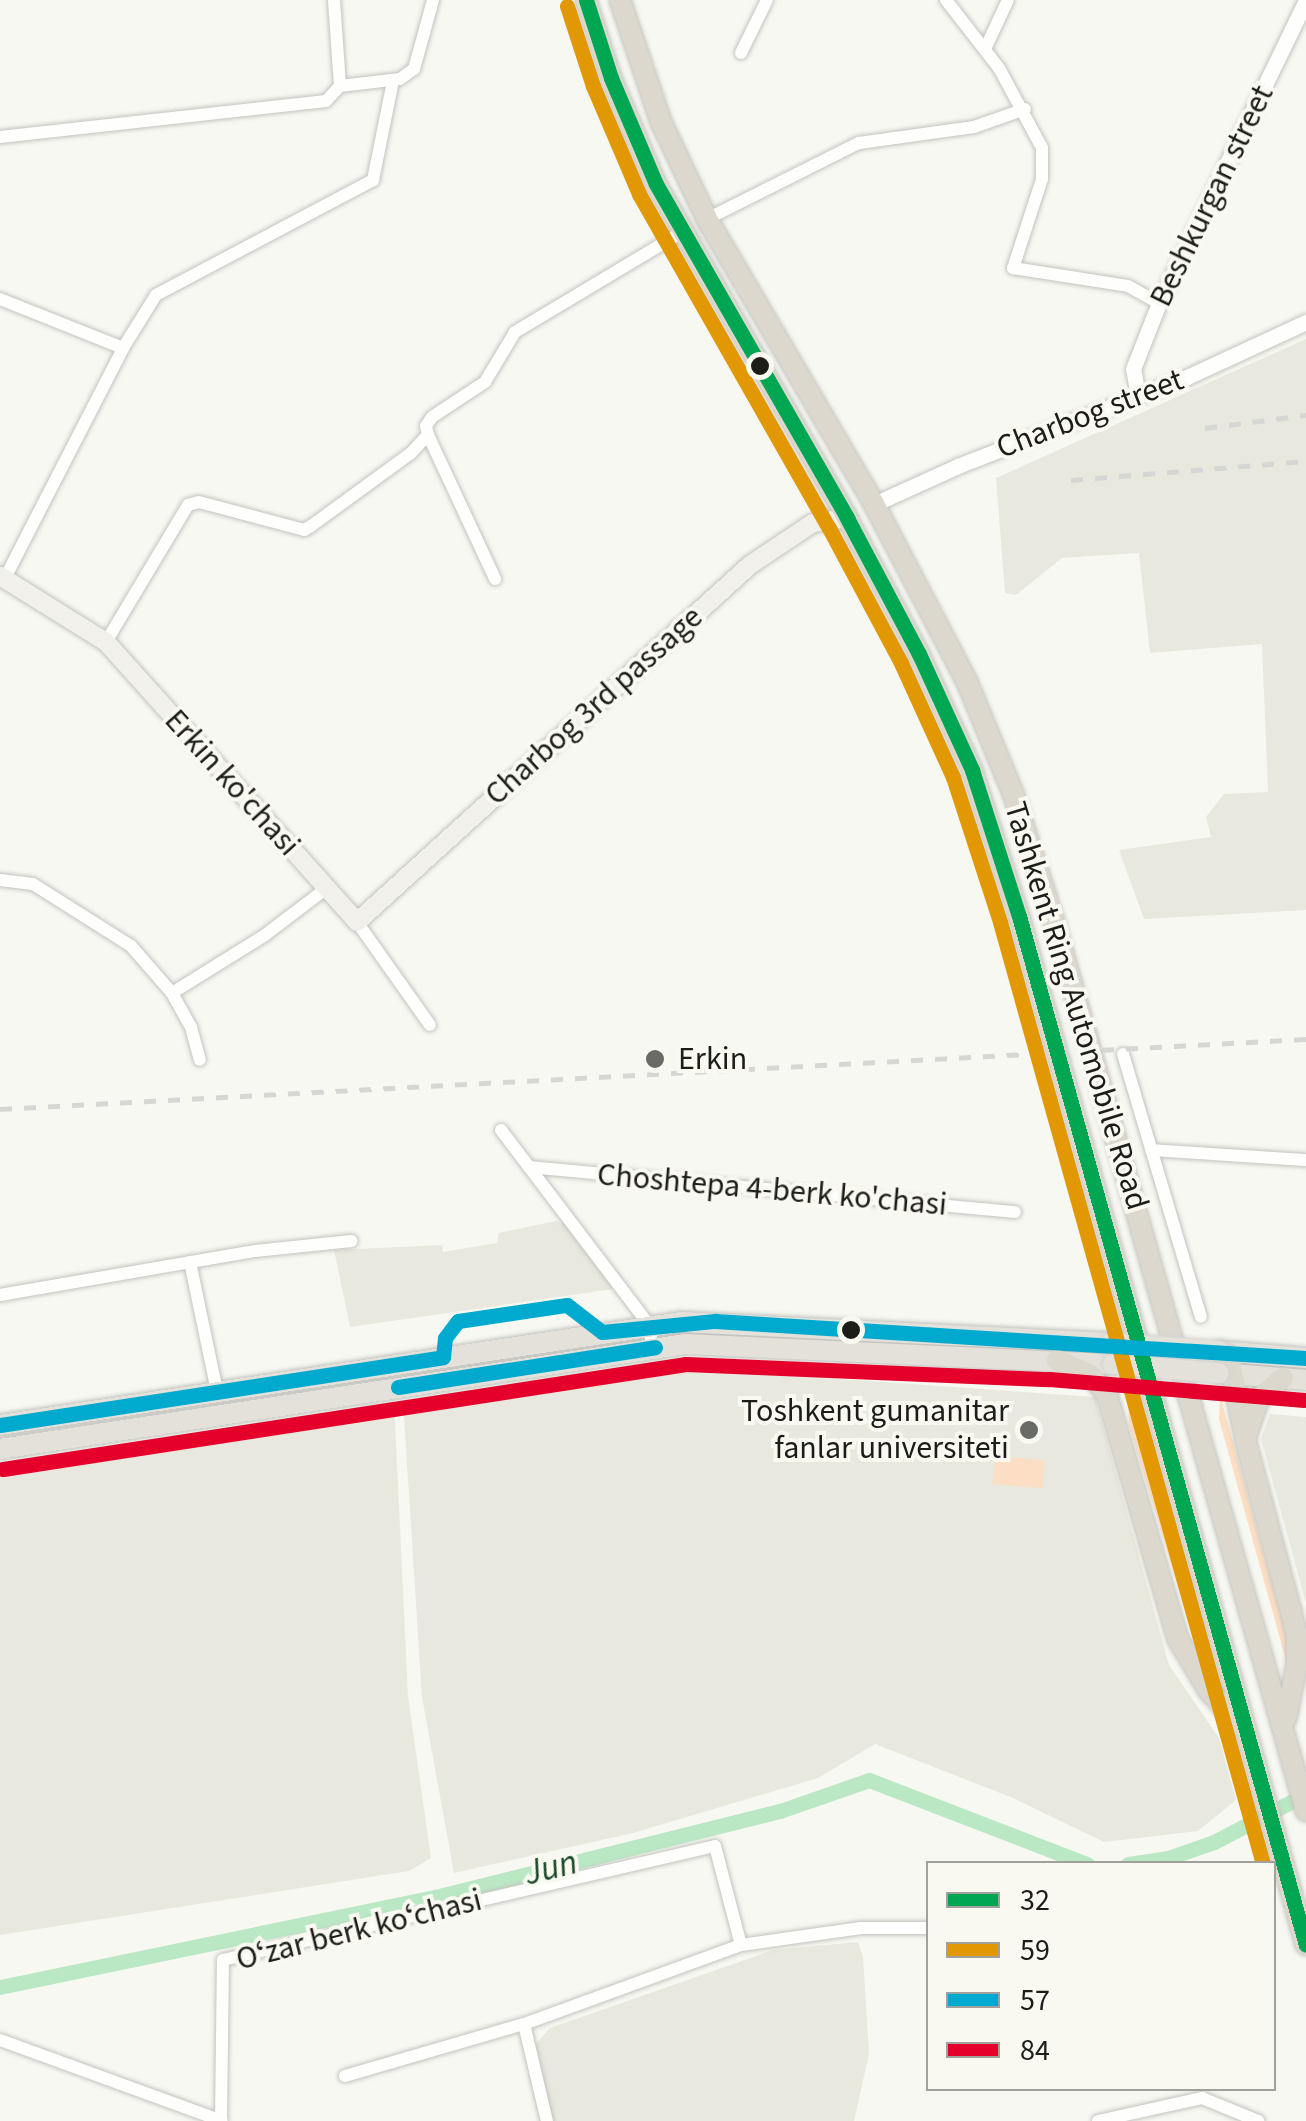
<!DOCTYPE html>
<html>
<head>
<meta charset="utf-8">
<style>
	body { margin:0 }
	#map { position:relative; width:1306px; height:2121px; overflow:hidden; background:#f8f8f3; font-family:"Source Sans 3",sans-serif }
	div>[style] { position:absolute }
	.built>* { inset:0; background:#e8e8de }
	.green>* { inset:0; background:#fbdec3; transform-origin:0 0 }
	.canal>* { height:15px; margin:-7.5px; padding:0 7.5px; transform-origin:7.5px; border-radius:7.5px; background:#bae8c4 }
	.roads { filter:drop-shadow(0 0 2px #c3c3bf) drop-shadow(0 0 2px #c3c3bf) }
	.minor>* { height:12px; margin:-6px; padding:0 6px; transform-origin:6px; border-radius:6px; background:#fefefd }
	.tertiary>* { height:15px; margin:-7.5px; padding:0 7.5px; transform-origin:7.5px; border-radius:7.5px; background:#fefefd }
	.secondary>* { height:18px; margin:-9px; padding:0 9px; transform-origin:9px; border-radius:9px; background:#f1f0eb }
	.primary>* { height:20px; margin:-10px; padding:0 10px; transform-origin:10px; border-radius:10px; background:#e4e1da }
	.trunk>* { height:20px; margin:-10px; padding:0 10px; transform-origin:10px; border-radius:10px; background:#dcd8ce }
	.rail>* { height:5px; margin-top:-2.5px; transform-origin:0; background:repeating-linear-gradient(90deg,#d6d6d5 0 12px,transparent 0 24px) }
	.bridges { filter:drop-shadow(0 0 2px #d4d4d2) drop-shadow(0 0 2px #d4d4d2) }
	.primary-bridge>* { height:20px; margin:-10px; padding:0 10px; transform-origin:10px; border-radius:10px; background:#e4e1da }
	.bus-1>* { height:15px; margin:-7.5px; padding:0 7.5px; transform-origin:7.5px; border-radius:7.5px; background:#00a651 }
	.bus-2>* { height:15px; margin:-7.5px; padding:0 7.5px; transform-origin:7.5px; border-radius:7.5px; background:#e19802 }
	.bus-3>* { height:15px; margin:-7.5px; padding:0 7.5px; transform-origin:7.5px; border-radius:7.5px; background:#00a9ce }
	.bus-4>* { height:15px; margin:-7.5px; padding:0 7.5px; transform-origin:7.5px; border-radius:7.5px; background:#e4002b }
	.dots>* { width:28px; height:28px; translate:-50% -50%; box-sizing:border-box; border:5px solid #f9f9f2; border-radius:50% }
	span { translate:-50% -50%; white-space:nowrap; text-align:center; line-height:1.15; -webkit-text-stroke:8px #f9f9f2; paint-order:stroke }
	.street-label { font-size:32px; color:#1c1c19 }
	.poi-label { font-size:32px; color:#1c1c19 }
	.left { translate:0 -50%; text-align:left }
	.right { translate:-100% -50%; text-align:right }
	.water-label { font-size:35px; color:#1a4929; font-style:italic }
	.legend { position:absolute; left:926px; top:1861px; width:350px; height:230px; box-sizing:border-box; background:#f9f9f2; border:2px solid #a1a19b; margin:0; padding:12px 18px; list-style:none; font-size:30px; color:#1c1c19 }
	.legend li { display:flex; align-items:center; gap:20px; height:50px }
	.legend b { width:50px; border:2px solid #a1a19b }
</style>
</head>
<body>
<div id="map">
	<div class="built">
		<i style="clip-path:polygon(1306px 339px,1306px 910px,1144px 919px,1119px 850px,1211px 837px,1206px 817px,1224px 794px,1268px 792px,1262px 644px,1150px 653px,1139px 553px,1062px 558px,1016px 595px,1005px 593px,996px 478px)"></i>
		<i style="clip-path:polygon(556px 1221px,566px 1225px,613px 1289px,350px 1327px,334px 1250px,442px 1245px,443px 1252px,497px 1243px,499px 1233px)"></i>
		<i style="clip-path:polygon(699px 1369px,1095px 1397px,1169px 1665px,1219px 1738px,1236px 1800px,1198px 1831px,1104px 1842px,1013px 1798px,875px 1744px,818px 1778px,633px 1833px,454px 1873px,422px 1697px,403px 1401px)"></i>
		<i style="clip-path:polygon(394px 1401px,408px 1696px,431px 1858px,409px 1871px,0 1935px,0 1468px)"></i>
		<i style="clip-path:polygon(1270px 1414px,1306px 1417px,1306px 1603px,1261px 1439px)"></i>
		<i style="clip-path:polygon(858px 1942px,863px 1957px,869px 2054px,854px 2121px,553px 2121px,536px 2044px,550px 2028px,773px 1950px)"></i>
	</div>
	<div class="green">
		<i style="clip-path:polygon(1220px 1395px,1286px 1635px,1287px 1664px,1219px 1419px)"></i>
		<i style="clip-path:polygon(1128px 1400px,1190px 1578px,1218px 1682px,1191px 1631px,1129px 1425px)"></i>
		<i style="left:995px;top:1456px;width:50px;height:28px;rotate:5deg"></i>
	</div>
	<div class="canal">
		<i style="left:1128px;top:1864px;width:40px;rotate:-8.5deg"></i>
		<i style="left:1168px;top:1858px;width:49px;rotate:-19.2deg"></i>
		<i style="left:1214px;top:1842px;width:104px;rotate:-27.6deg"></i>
		<i style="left:0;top:1987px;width:452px;rotate:-11.7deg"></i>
		<i style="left:443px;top:1895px;width:347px;rotate:-14deg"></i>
		<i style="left:780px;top:1811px;width:94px;rotate:-19.2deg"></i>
		<i style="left:869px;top:1780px;width:234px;rotate:21.1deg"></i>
	</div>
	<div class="roads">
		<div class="minor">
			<i style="left:334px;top:0;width:86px;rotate:86deg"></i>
			<i style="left:946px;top:0;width:86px;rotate:52.1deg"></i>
			<i style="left:999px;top:68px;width:91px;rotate:61.7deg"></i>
			<i style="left:1042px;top:148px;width:31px;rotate:90deg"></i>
			<i style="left:1042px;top:179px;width:94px;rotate:108deg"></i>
			<i style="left:1013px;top:268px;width:116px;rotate:8.9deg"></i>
			<i style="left:1128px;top:286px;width:35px;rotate:29deg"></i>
			<i style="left:985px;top:49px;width:54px;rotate:-64.9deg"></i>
			<i style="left:741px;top:53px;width:59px;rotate:-63.9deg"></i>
			<i style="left:0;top:137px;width:328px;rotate:-6.3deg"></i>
			<i style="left:326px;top:101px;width:21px;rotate:-47deg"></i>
			<i style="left:340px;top:86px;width:60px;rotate:-6.7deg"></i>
			<i style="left:400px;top:79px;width:17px;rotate:-36deg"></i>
			<i style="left:414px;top:69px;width:72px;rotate:-74.6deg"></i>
			<i style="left:707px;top:219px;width:170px;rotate:-26.6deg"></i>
			<i style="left:859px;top:143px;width:116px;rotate:-7.9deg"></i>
			<i style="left:974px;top:127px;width:54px;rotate:-19.4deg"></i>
			<i style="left:0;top:299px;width:132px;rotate:21.7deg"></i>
			<i style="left:428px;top:435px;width:159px;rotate:65deg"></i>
			<i style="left:5px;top:578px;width:259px;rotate:-62.8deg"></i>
			<i style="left:123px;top:348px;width:62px;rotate:-58.1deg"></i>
			<i style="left:156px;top:295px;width:246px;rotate:-27.9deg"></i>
			<i style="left:373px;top:180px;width:101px;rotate:-78.6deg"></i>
			<i style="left:106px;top:642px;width:160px;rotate:-59.1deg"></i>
			<i style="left:188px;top:505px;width:11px;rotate:-15deg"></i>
			<i style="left:199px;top:502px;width:109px;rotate:14.9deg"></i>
			<i style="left:304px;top:530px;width:8px;rotate:-30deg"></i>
			<i style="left:311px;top:526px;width:124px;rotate:-36.1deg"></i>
			<i style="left:411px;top:453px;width:25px;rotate:-47deg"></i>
			<i style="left:428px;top:435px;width:9px;rotate:-103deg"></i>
			<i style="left:426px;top:426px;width:11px;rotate:-56deg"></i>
			<i style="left:432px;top:417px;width:64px;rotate:-33.4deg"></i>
			<i style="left:485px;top:382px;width:58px;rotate:-59deg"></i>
			<i style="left:515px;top:332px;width:197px;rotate:-30.9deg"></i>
			<i style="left:0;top:880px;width:33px;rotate:7deg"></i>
			<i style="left:33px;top:884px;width:116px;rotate:32.3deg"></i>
			<i style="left:131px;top:946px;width:62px;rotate:48.9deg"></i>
			<i style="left:172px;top:993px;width:39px;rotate:61deg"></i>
			<i style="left:191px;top:1027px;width:34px;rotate:75deg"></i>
			<i style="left:357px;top:922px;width:126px;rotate:54.7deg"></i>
			<i style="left:172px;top:993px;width:110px;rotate:-31.9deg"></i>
			<i style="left:265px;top:935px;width:78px;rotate:-37.2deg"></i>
			<i style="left:1123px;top:1054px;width:274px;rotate:73.5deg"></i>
			<i style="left:501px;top:1130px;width:245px;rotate:52.8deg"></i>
			<i style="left:649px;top:1325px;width:22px;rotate:82deg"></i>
			<i style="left:1151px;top:1150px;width:155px;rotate:3.7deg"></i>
			<i style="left:529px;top:1167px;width:488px;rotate:5.3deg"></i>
			<i style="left:190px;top:1262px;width:132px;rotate:78.2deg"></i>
			<i style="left:0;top:1295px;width:259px;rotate:-9.8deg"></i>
			<i style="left:255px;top:1251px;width:97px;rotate:-5.9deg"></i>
			<i style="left:524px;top:2024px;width:100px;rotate:76.7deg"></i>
			<i style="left:0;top:2040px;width:236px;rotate:20deg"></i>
			<i style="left:345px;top:2076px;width:186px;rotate:-16.2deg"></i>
			<i style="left:524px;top:2024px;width:231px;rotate:-20deg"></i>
			<i style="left:741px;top:1945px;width:121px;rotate:-8.1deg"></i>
			<i style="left:861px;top:1928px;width:67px"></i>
			<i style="left:221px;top:2121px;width:161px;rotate:-89.3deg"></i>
			<i style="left:223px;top:1960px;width:505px;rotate:-13.05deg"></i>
			<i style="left:715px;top:1846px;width:102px;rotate:75.3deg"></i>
			<i style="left:1098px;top:2121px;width:107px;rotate:-12.5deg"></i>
			<i style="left:1202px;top:2098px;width:61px;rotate:22.3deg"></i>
		</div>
		<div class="tertiary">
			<i style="left:1138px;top:396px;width:27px;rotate:-100deg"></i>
			<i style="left:1133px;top:369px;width:71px;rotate:-68.5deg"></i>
			<i style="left:1159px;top:303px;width:337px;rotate:-64.1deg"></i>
			<i style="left:874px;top:504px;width:94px;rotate:-24.4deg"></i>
			<i style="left:960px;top:465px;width:243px;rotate:-21.2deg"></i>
			<i style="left:1187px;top:377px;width:131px;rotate:-24.8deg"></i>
		</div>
		<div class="secondary">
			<i style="left:0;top:576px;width:125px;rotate:31.9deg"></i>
			<i style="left:106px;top:642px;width:376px;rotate:48.1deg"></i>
			<i style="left:357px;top:922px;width:531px;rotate:-42.25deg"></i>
			<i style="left:750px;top:565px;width:76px;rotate:-33.7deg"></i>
			<i style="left:813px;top:523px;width:34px;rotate:-8deg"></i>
		</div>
		<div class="primary">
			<i style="left:1219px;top:1351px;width:87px;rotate:4.6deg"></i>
			<i style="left:1219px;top:1373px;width:87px;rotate:4.6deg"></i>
			<i style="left:0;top:1425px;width:689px;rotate:-8.6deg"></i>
			<i style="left:681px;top:1322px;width:431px;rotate:2.8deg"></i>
			<i style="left:0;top:1449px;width:693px;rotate:-8.71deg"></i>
			<i style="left:685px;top:1344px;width:428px;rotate:2.7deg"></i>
		</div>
		<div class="trunk">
			<i style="left:586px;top:0;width:82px;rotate:72.2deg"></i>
			<i style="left:611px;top:78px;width:115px;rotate:67deg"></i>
			<i style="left:656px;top:184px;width:385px;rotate:60.2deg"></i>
			<i style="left:847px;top:518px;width:154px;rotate:62.1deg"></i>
			<i style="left:919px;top:654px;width:128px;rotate:65.4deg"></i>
			<i style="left:972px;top:770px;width:153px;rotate:72.2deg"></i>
			<i style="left:1019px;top:916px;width:1068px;rotate:74.42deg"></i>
			<i style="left:620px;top:0;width:129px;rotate:71.4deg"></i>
			<i style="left:661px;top:122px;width:107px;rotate:64.6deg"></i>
			<i style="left:707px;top:219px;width:330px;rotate:59.6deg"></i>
			<i style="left:874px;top:504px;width:201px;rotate:62.4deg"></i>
			<i style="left:967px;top:682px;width:120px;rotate:67.5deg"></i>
			<i style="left:1013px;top:793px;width:131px;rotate:72.3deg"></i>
			<i style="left:1053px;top:918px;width:928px;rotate:74.18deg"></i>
			<i style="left:1228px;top:1352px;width:82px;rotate:78.7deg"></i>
			<i style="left:1057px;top:1360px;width:37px;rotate:24deg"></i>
			<i style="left:1091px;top:1375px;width:26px;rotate:51deg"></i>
			<i style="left:1107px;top:1395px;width:254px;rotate:73.8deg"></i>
			<i style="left:1178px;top:1639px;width:61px;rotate:59.2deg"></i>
			<i style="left:1209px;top:1691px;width:54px;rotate:47.2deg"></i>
			<i style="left:1283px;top:1378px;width:31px;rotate:140deg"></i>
			<i style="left:1259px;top:1398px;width:43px;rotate:108.9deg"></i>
			<i style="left:1245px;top:1439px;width:202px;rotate:75.1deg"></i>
			<i style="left:1297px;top:1634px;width:30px;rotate:90deg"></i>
			<i style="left:1297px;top:1664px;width:55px;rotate:101.5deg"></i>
		</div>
	</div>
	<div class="rail">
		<i style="left:1205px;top:428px;width:102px;rotate:-7.3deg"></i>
		<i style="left:1071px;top:480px;width:236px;rotate:-4.6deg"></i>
		<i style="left:0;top:1109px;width:1308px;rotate:-3.07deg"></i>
	</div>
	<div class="bridges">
		<div class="primary-bridge">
			<i style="left:1111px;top:1343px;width:108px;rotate:4.2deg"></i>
			<i style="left:1113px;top:1364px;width:106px;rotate:4.9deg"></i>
		</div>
	</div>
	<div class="bus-1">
		<i style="left:586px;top:0;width:82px;rotate:72.2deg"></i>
		<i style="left:611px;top:78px;width:115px;rotate:67deg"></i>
		<i style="left:656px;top:184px;width:385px;rotate:60.2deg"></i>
		<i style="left:847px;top:518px;width:154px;rotate:62.1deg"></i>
		<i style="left:919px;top:654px;width:128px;rotate:65.4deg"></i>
		<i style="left:972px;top:770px;width:153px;rotate:72.2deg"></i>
		<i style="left:1019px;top:916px;width:1068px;rotate:74.42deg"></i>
	</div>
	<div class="bus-2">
		<i style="left:567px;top:6px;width:84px;rotate:72deg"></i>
		<i style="left:593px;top:86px;width:117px;rotate:66.9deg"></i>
		<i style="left:639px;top:194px;width:384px;rotate:60.4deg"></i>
		<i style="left:829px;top:528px;width:153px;rotate:61.9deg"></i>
		<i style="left:901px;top:663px;width:125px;rotate:65.5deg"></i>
		<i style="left:953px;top:777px;width:152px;rotate:72deg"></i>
		<i style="left:1000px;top:922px;width:978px;rotate:74.4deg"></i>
	</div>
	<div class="bus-3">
		<i style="left:398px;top:1387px;width:260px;rotate:-8.8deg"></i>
		<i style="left:0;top:1425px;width:448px;rotate:-8.7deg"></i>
		<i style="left:443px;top:1357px;width:19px;rotate:-84deg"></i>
		<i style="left:445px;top:1338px;width:21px;rotate:-53deg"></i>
		<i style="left:458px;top:1321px;width:110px;rotate:-8.4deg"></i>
		<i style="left:567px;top:1305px;width:44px;rotate:37.6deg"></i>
		<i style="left:602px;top:1332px;width:114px;rotate:-5.6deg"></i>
		<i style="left:715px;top:1321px;width:592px;rotate:3.58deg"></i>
	</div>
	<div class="bus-4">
		<i style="left:3px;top:1469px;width:691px;rotate:-8.74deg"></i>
		<i style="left:686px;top:1364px;width:363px;rotate:2.4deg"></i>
		<i style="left:1049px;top:1379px;width:256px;rotate:4.7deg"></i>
	</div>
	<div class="dots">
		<i style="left:760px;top:366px;background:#1c1c19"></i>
		<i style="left:655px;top:1059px;background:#696965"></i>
		<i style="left:851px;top:1330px;background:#1c1c19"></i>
		<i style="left:1029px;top:1430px;background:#696965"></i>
	</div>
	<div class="street-label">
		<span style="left:1212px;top:196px;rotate:-64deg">Beshkurgan street</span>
		<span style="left:1090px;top:414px;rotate:-21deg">Charbog street</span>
		<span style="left:594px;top:706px;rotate:-42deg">Charbog 3rd passage</span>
		<span style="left:232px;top:783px;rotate:48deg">Erkin ko'chasi</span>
		<span style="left:1076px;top:1006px;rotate:73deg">Tashkent Ring Automobile Road</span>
		<span style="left:772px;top:1190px;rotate:5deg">Choshtepa 4-berk ko'chasi</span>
		<span style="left:359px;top:1930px;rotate:-14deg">Oʻzar berk koʻchasi</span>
	</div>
	<div class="poi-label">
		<span class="left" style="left:678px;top:1059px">Erkin</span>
		<span class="right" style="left:1009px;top:1430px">Toshkent gumanitar<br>fanlar universiteti</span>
	</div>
	<div class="water-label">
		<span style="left:551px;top:1868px;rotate:-14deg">Jun</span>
	</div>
	<ul class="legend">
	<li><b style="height:12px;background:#00a651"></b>32</li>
	<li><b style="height:12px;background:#e19802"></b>59</li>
	<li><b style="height:12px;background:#00a9ce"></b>57</li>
	<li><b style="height:12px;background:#e4002b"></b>84</li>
	</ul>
</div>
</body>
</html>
